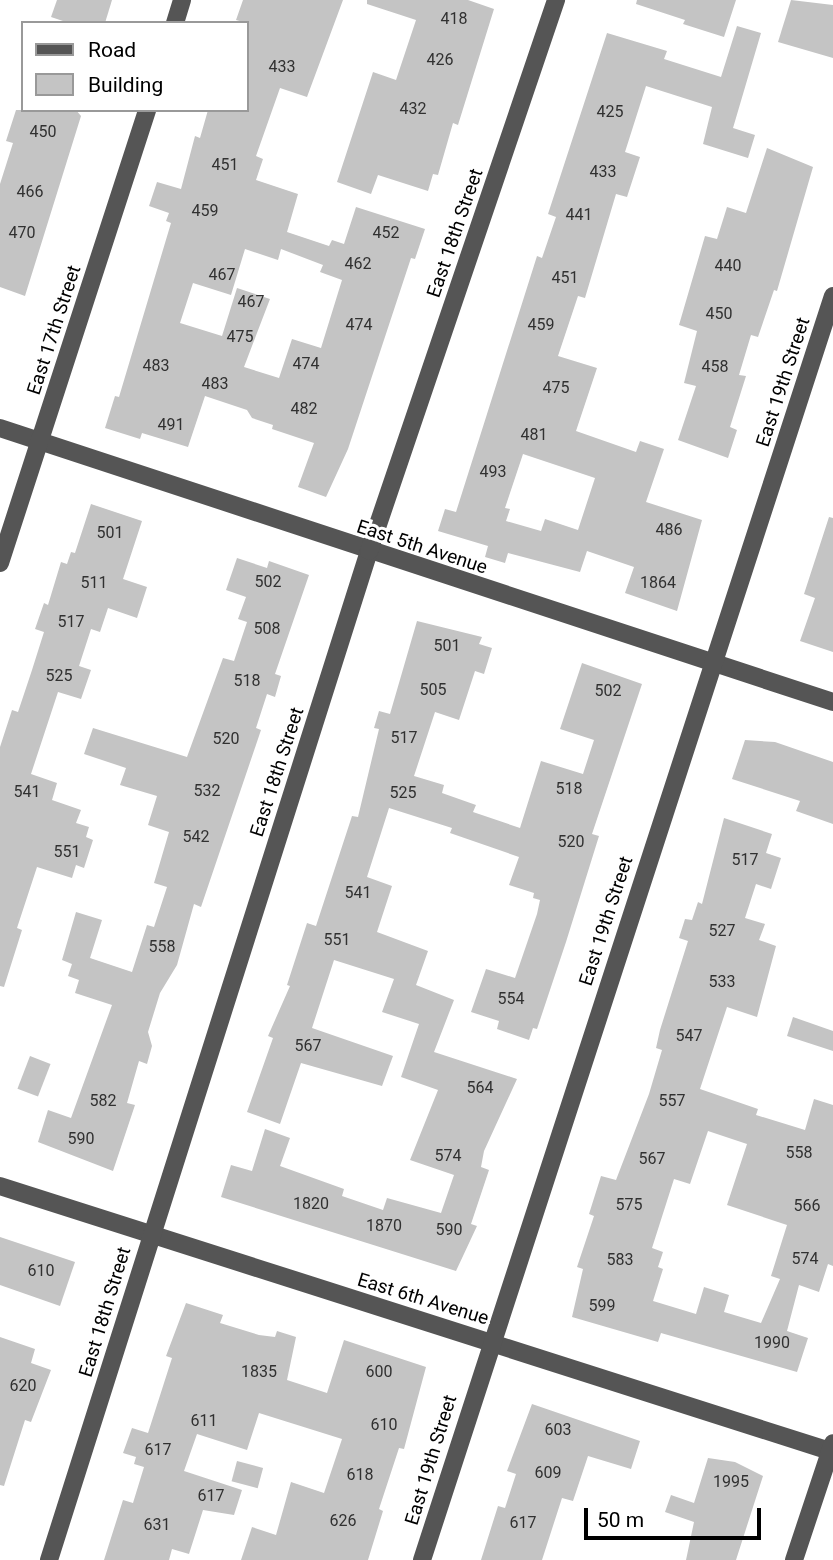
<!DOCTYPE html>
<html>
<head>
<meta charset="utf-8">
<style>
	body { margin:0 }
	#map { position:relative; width:833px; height:1560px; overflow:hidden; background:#fff; font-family:Roboto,sans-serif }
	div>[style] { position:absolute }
	.building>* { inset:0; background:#c4c4c4; transform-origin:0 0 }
	.minor>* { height:18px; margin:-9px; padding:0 9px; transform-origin:9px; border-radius:9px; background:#555 }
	span { translate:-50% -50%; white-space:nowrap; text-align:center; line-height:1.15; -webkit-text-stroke:6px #fff; paint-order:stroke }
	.number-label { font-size:16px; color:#313131 }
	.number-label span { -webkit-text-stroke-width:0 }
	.street-label { font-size:19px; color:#000 }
	.legend { position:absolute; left:21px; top:21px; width:228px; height:91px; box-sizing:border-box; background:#fff; border:2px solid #999; margin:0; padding:9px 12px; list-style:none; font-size:21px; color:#000 }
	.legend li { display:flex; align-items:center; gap:14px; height:35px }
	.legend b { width:35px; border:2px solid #999 }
	.scale { position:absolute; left:584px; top:1508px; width:177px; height:32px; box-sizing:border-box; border:4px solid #000; border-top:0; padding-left:9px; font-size:21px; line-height:24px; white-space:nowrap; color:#000; -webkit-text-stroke:5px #fff; paint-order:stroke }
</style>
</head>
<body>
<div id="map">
	<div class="building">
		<i style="clip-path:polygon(57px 0,112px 0,105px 23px,69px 23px,51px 17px)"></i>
		<i style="clip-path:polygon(evenodd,243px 0,343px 0,307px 97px,280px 88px,256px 156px,263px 159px,256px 180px,298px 194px,287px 232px,329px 246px,332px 240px,344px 244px,356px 207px,425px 229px,415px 259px,411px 258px,348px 449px,326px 497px,298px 487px,314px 443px,272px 429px,273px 425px,252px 418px,247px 410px,205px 396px,188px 447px,142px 433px,140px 439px,105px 428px,115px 396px,119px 397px,171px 223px,166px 221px,169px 213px,149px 206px,157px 182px,181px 189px,195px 136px,200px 138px,208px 110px,247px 110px,247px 23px,236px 20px,243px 0,245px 249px,278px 260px,281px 249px,323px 265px,320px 272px,342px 280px,321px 348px,292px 339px,279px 378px,244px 367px,270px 299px,237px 288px,222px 336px,180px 323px,193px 283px,231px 295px,245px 249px)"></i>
		<i style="clip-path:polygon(367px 0,468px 0,494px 9px,458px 125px,453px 123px,438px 175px,433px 174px,428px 191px,378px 175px,371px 194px,337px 182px,373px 72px,396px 80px,416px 20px,367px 4px)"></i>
		<i style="clip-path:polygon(637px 0,736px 0,724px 37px,683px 24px,685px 20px,636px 4px)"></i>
		<i style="clip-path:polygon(791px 0,833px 5px,833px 58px,778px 42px)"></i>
		<i style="clip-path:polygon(evenodd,737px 26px,761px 33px,733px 128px,755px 135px,748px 158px,703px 144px,712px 107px,646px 86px,625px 152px,640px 157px,627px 197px,616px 194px,585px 298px,578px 296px,558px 356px,597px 368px,576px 431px,636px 452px,640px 441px,664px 449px,646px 502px,702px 520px,677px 611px,625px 593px,634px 567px,587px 551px,580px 572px,508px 553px,505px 563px,485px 557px,488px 546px,438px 531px,445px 509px,456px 512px,537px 256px,542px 258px,556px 217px,548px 214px,607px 33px,667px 51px,664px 59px,721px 77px,737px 26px,523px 454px,595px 478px,578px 530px,545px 519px,541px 531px,506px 521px,510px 509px,505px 508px,523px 454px)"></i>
		<i style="clip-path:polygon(16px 110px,76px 110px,81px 116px,25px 296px,0 287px,0 184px,13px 143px,6px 141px)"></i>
		<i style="clip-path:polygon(767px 148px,813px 167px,777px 291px,774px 290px,758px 337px,751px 335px,739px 375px,746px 376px,730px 427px,737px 430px,728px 458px,678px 440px,696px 386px,684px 383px,697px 331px,679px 325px,705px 236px,717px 239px,727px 207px,746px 213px)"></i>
		<i style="clip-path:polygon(91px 504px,142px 521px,123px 579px,147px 587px,137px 618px,108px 608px,100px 632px,91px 629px,79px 666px,91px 670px,81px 699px,58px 692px,31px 774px,57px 783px,52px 800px,81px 810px,76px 823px,89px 827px,86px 837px,93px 840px,84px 868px,76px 865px,72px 878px,37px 867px,17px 928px,22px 930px,4px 987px,0 986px,0 747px,12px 710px,18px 712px,32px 670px,44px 632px,35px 629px,44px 603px,48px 605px,61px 562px,67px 564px,71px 552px,75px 553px)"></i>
		<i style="clip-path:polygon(829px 517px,833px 518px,833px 652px,800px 641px,815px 598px,804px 594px)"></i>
		<i style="clip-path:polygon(237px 558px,267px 568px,269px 561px,309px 575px,275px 674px,281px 676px,275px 697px,267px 694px,256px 728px,261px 730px,201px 907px,194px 904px,177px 965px,160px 993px,148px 1032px,152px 1046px,147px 1064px,139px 1061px,127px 1103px,135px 1105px,113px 1171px,38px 1142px,48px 1110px,71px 1118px,112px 1005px,75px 993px,79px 980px,68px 976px,72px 964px,62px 960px,76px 912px,102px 920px,90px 958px,132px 972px,147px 925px,154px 927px,167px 887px,154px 883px,169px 832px,148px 825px,157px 796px,120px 785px,126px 768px,84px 754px,93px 728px,187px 757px,223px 658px,234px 661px,247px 622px,238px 619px,246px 597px,226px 590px)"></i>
		<i style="clip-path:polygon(417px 621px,482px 637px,479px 644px,492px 648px,484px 674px,475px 671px,459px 720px,435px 712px,414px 776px,444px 785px,442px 793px,476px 805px,473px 812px,520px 828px,541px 761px,583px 774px,594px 740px,560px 729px,582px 663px,642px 684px,592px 834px,599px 836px,566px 942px,537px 1029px,533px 1028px,529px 1040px,497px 1029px,499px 1021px,471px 1012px,486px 969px,515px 978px,537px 914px,540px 900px,533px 898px,534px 893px,509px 885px,519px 857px,450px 833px,452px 828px,389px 808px,367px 877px,392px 886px,377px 932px,428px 951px,416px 985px,454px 1000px,434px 1052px,517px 1079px,484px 1151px,481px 1167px,489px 1170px,471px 1224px,477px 1226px,456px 1271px,221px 1197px,231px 1165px,252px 1171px,265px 1129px,290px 1138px,280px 1166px,344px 1189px,342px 1196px,383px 1210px,387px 1198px,441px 1213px,454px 1175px,410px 1160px,438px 1090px,401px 1077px,419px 1024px,382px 1012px,394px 979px,334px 960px,312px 1028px,393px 1056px,382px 1086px,301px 1063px,280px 1124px,247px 1112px,273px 1038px,268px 1036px,290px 986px,287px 985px,307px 923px,316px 926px,352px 816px,358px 817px,379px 729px,374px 728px,379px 711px,390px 714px)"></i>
		<i style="clip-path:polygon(745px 740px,775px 742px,833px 762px,833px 824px,796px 811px,800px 801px,732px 779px)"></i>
		<i style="clip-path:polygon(evenodd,724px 818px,772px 834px,766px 853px,781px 858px,771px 889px,756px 884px,745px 918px,765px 924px,759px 940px,776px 946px,757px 1017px,727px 1007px,700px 1089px,758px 1109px,756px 1115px,805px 1130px,814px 1099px,833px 1105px,833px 1266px,828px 1264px,819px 1292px,799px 1285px,787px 1331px,808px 1338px,797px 1372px,661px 1333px,658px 1342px,572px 1317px,583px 1269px,577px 1267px,594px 1216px,589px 1214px,601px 1176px,616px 1180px,649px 1094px,662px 1050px,656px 1048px,660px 1030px,688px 941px,679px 938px,685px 919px,692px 920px,698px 902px,702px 904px,724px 818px,708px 1131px,747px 1144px,727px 1205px,787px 1225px,771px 1276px,780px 1279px,761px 1323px,724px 1312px,729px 1295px,704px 1287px,696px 1314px,653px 1301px,663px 1269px,658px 1267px,663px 1252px,652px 1248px,674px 1179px,690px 1184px,708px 1131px)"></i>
		<i style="clip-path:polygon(793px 1017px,833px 1031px,833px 1051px,787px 1036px)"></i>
		<i style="left:30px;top:1056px;width:22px;height:35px;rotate:21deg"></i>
		<i style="clip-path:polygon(0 1237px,75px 1262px,60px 1306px,0 1285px)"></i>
		<i style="clip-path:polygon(186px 1303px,223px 1315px,220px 1323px,259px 1335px,275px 1337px,277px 1331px,296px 1337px,287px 1380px,327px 1393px,344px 1340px,426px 1367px,404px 1449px,399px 1448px,379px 1509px,383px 1511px,368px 1560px,241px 1560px,252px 1527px,276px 1535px,291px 1482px,324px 1493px,342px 1439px,259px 1413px,247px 1450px,197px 1434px,184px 1471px,242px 1490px,234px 1515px,203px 1510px,189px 1554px,172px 1549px,169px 1560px,104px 1560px,123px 1500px,133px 1503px,144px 1467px,134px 1464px,136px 1457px,123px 1453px,132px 1428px,148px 1433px,172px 1358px,166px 1356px)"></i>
		<i style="clip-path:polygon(0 1337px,35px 1349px,31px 1363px,51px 1370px,31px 1422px,25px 1420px,4px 1486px,0 1485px)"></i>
		<i style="clip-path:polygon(532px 1404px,640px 1441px,631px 1469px,588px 1456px,573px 1501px,562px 1498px,542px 1560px,481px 1560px,498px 1506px,505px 1508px,516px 1474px,507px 1471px)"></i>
		<i style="clip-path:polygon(708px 1458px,735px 1462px,763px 1476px,736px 1560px,686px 1560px,694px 1522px,665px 1512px,671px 1495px,694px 1503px)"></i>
		<i style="left:237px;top:1461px;width:27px;height:21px;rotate:15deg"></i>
	</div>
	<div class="minor">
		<i style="left:175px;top:23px;width:24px;rotate:-73deg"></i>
		<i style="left:0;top:428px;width:877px;rotate:18.21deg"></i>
		<i style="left:0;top:563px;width:476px;rotate:-72deg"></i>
		<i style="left:0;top:1186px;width:874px;rotate:17.71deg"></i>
		<i style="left:49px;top:1560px;width:1059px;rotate:-72.4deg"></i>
		<i style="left:369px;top:551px;width:582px;rotate:-71.25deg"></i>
		<i style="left:422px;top:1560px;width:1329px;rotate:-71.99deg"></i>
		<i style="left:794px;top:1560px;width:123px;rotate:-71.6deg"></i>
	</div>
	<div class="number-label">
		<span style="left:454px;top:19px">418</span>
		<span style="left:440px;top:60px">426</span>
		<span style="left:282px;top:67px">433</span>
		<span style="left:413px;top:109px">432</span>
		<span style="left:610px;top:112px">425</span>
		<span style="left:43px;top:132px">450</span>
		<span style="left:225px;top:165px">451</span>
		<span style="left:603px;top:172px">433</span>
		<span style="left:30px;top:192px">466</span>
		<span style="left:205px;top:211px">459</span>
		<span style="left:579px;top:215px">441</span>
		<span style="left:22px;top:233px">470</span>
		<span style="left:386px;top:233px">452</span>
		<span style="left:358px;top:264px">462</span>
		<span style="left:728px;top:266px">440</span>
		<span style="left:222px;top:275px">467</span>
		<span style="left:565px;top:278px">451</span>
		<span style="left:251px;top:302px">467</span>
		<span style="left:719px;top:314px">450</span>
		<span style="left:359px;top:325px">474</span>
		<span style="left:541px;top:325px">459</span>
		<span style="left:240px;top:337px">475</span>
		<span style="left:306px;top:364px">474</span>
		<span style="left:156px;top:366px">483</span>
		<span style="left:715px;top:367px">458</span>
		<span style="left:215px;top:384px">483</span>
		<span style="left:556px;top:388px">475</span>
		<span style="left:304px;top:409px">482</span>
		<span style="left:171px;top:425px">491</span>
		<span style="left:534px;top:435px">481</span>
		<span style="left:493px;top:472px">493</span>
		<span style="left:669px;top:530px">486</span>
		<span style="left:110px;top:533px">501</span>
		<span style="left:268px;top:582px">502</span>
		<span style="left:94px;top:583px">511</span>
		<span style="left:658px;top:583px">1864</span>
		<span style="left:71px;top:622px">517</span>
		<span style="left:267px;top:629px">508</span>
		<span style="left:447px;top:646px">501</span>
		<span style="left:59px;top:676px">525</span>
		<span style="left:247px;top:681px">518</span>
		<span style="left:433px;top:690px">505</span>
		<span style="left:608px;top:691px">502</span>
		<span style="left:404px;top:738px">517</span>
		<span style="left:226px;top:739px">520</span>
		<span style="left:569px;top:789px">518</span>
		<span style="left:207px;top:791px">532</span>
		<span style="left:27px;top:792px">541</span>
		<span style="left:403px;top:793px">525</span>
		<span style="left:196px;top:837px">542</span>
		<span style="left:571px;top:842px">520</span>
		<span style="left:67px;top:852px">551</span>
		<span style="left:745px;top:860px">517</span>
		<span style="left:358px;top:893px">541</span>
		<span style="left:722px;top:931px">527</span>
		<span style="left:337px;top:940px">551</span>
		<span style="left:162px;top:947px">558</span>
		<span style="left:722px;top:982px">533</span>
		<span style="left:511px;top:999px">554</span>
		<span style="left:689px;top:1036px">547</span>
		<span style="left:308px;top:1046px">567</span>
		<span style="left:480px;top:1088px">564</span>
		<span style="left:103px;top:1101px">582</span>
		<span style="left:672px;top:1101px">557</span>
		<span style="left:81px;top:1139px">590</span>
		<span style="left:799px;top:1153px">558</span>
		<span style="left:448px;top:1156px">574</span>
		<span style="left:652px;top:1159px">567</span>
		<span style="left:311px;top:1204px">1820</span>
		<span style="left:629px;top:1205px">575</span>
		<span style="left:807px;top:1206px">566</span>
		<span style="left:384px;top:1226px">1870</span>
		<span style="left:449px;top:1230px">590</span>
		<span style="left:805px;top:1259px">574</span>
		<span style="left:620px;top:1260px">583</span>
		<span style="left:41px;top:1271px">610</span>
		<span style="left:602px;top:1306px">599</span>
		<span style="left:772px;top:1343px">1990</span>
		<span style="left:259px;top:1372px">1835</span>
		<span style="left:379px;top:1372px">600</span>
		<span style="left:23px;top:1386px">620</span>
		<span style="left:204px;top:1421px">611</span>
		<span style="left:384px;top:1425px">610</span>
		<span style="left:558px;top:1430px">603</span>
		<span style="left:158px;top:1450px">617</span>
		<span style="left:548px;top:1473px">609</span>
		<span style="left:360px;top:1475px">618</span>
		<span style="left:731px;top:1482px">1995</span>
		<span style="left:211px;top:1496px">617</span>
		<span style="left:343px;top:1521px">626</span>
		<span style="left:523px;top:1523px">617</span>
		<span style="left:157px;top:1525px">631</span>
	</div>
	<div class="street-label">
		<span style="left:455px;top:233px;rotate:-71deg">East 18th Street</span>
		<span style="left:54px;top:330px;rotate:-72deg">East 17th Street</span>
		<span style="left:783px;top:382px;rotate:-72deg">East 19th Street</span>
		<span style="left:422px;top:547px;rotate:18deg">East 5th Avenue</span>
		<span style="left:277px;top:772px;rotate:-72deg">East 18th Street</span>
		<span style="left:606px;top:921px;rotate:-72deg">East 19th Street</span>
		<span style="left:423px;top:1299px;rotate:17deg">East 6th Avenue</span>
		<span style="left:105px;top:1312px;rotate:-73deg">East 18th Street</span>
		<span style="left:431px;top:1460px;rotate:-73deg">East 19th Street</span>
	</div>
	<ul class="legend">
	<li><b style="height:9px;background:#555"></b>Road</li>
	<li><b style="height:19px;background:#c4c4c4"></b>Building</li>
	</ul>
	<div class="scale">50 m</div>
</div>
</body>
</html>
